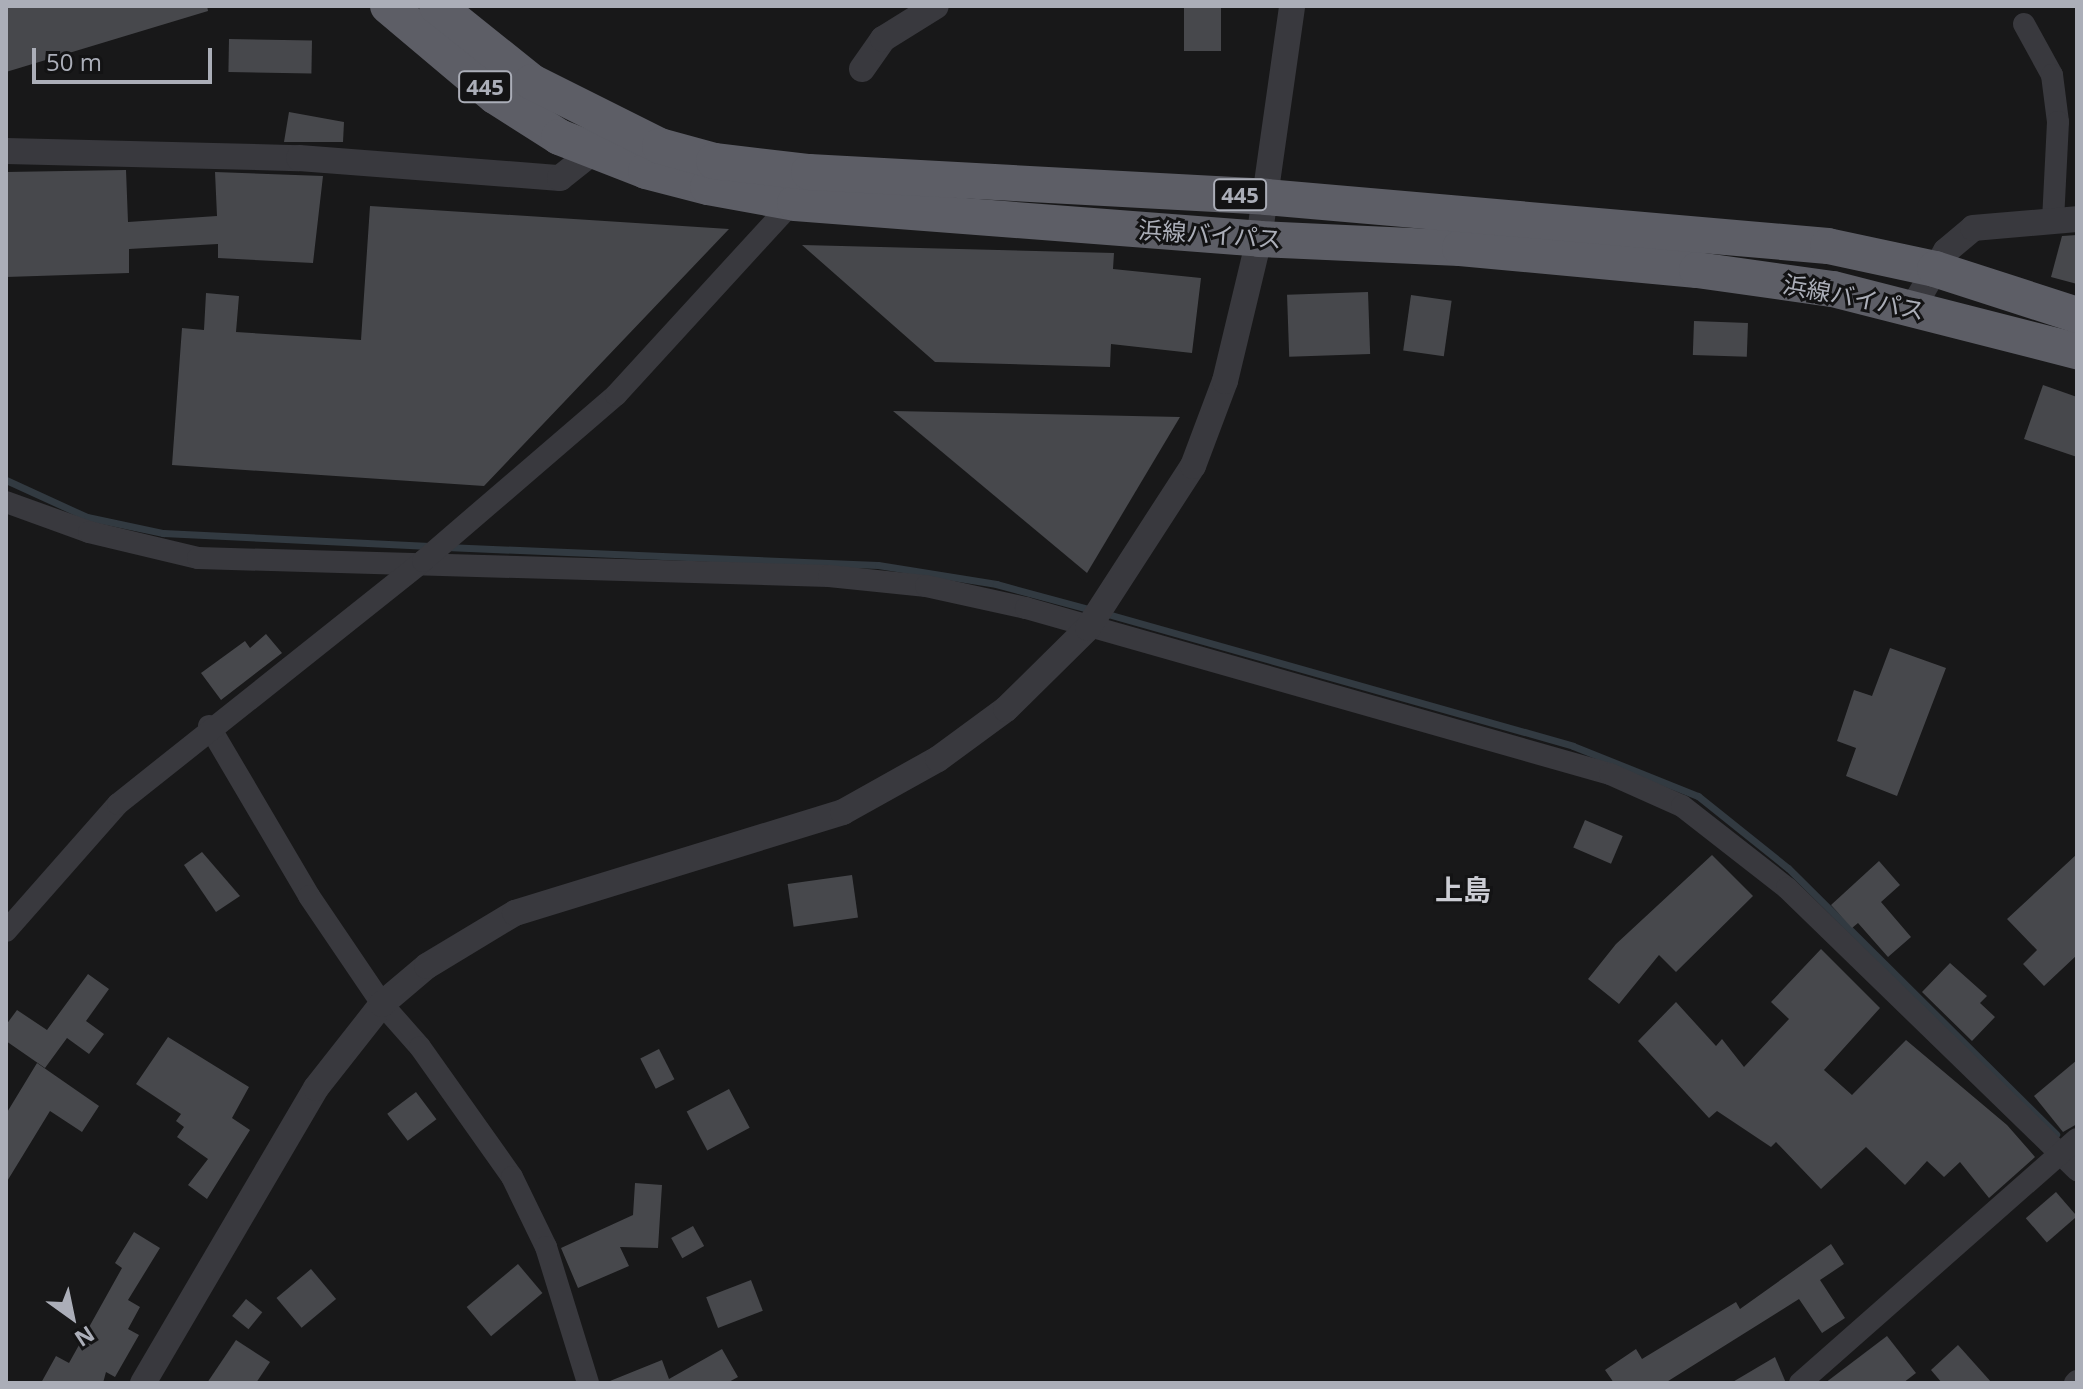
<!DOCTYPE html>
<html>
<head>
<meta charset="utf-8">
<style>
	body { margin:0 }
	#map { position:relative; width:2083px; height:1389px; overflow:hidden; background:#181819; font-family:"Open Sans","Noto Sans JP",sans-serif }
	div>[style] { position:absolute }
	.stream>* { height:7px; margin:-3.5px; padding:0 3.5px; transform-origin:3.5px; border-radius:3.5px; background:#323a41 }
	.building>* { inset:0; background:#47484c; transform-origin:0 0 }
	.minor>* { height:22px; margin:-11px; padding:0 11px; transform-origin:11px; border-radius:11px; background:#39393e }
	.tertiary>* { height:26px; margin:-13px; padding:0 13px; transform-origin:13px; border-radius:13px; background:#39393e }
	.trunk>* { height:36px; margin:-18px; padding:0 18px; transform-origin:18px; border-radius:18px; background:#5d5e66 }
	span { translate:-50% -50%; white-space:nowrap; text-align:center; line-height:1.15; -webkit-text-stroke:6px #131314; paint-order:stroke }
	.shield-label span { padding:2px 6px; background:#131314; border:2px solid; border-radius:6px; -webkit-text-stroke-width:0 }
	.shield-label { font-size:22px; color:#abaeb8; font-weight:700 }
	.street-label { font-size:24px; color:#abaeb8 }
	.quarter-label { font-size:28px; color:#cccdd4; font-weight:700 }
	.frame { position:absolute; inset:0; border:8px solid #abaeb8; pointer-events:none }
	.north { position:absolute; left:32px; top:1277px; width:80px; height:80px; -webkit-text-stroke:6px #131314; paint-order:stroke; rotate:147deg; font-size:22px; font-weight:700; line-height:32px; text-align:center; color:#abaeb8 }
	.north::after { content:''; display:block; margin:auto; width:28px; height:36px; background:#abaeb8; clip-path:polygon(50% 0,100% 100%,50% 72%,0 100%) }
	.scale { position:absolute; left:32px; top:48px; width:180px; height:36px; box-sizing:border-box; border:4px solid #abaeb8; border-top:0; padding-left:10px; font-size:24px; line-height:28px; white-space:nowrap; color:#abaeb8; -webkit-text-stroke:6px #131314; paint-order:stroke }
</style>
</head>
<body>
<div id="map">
	<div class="stream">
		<i style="left:6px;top:480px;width:89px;rotate:24.6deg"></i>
		<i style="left:87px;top:517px;width:78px;rotate:11.9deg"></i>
		<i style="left:163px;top:533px;width:267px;rotate:2.8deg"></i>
		<i style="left:446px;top:547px;width:432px;rotate:2.4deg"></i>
		<i style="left:878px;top:565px;width:120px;rotate:9.1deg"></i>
		<i style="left:996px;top:584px;width:99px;rotate:15.2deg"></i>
		<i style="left:1104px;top:613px;width:487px;rotate:15.8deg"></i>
		<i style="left:1573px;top:746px;width:135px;rotate:21.8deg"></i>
		<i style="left:1698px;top:796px;width:115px;rotate:38.7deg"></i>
		<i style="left:1788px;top:868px;width:378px;rotate:44.8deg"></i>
	</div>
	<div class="building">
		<i style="clip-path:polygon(6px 6px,207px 6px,208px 11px,6px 72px)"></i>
		<i style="left:1184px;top:6px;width:37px;height:45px"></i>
		<i style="left:229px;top:39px;width:83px;height:33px;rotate:1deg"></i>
		<i style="clip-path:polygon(289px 112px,344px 122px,343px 142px,284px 142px)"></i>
		<i style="clip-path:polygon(126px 170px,128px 222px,217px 216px,215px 172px,323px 176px,313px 263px,218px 258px,218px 244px,129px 249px,129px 273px,6px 277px,6px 172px)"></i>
		<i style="clip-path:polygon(370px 206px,729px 229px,484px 486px,172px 465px,182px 328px,204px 330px,206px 293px,239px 296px,236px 332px,361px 340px)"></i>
		<i style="clip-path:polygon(2077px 235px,2077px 284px,2051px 277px,2062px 236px)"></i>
		<i style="clip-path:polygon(802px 245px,1114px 253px,1113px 269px,1201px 278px,1192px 353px,1111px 344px,1110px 367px,935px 362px)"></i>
		<i style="left:1368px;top:292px;width:62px;height:81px;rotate:88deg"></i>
		<i style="left:1411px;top:295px;width:41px;height:56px;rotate:8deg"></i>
		<i style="left:1694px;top:321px;width:54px;height:34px;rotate:2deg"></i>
		<i style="clip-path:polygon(2043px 385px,2077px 397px,2077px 457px,2024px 439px)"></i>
		<i style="clip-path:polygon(893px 411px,1180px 417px,1087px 573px)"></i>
		<i style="clip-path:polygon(266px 634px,282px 653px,221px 700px,201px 673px,245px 641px,250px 648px)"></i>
		<i style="clip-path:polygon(1890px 648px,1946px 668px,1897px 796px,1846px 776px,1856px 748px,1837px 741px,1854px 690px,1872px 696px)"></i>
		<i style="left:1585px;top:820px;width:41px;height:30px;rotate:23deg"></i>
		<i style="clip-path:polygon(202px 852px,240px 896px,216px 912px,184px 865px)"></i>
		<i style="clip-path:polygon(2077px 854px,2077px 955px,2044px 986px,2023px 964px,2037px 950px,2007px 919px)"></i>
		<i style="clip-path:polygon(1712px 855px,1753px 896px,1676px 972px,1659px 955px,1619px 1004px,1588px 979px,1616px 944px)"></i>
		<i style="clip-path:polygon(1879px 861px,1900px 885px,1881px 902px,1911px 937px,1888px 957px,1858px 923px,1852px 928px,1831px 905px)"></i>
		<i style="left:852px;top:875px;width:43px;height:65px;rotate:82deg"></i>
		<i style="clip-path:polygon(1821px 949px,1880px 1008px,1824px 1070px,1852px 1095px,1906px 1040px,2007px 1125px,2035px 1157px,1989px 1198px,1960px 1162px,1944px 1177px,1927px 1161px,1905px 1185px,1866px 1147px,1821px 1189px,1776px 1142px,1771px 1147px,1717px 1111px,1709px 1118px,1638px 1041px,1676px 1002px,1716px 1046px,1722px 1039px,1744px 1067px,1789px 1019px,1771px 1002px)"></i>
		<i style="clip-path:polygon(1950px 963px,1987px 996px,1980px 1003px,1995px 1017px,1972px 1041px,1922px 992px)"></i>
		<i style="clip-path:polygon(88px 974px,109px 989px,86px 1021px,104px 1034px,89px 1054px,67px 1038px,45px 1068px,6px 1041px,6px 1025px,17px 1010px,47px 1030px)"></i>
		<i style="clip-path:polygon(168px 1037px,249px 1087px,232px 1118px,250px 1130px,207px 1199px,188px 1185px,208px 1159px,177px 1137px,184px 1127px,176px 1121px,181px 1114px,136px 1084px)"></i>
		<i style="left:659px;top:1049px;width:34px;height:21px;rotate:63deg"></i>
		<i style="clip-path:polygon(2077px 1060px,2077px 1124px,2063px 1132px,2034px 1096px)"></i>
		<i style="clip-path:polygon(37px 1063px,99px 1106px,82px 1132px,50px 1111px,6px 1183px,6px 1114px)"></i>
		<i style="left:729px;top:1089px;width:44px;height:48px;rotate:62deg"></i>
		<i style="left:416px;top:1092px;width:34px;height:36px;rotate:53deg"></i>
		<i style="clip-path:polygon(635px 1183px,662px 1185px,658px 1248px,620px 1247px,629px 1266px,578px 1288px,561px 1248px,633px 1215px)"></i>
		<i style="left:2056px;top:1192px;width:32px;height:40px;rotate:49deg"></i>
		<i style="left:693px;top:1226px;width:23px;height:25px;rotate:61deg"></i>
		<i style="clip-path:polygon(134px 1232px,160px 1248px,128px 1300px,140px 1307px,128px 1329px,139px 1335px,115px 1377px,106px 1372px,103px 1383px,41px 1383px,56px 1356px,69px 1363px,122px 1268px,115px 1263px)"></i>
		<i style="clip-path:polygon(1831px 1244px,1844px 1264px,1820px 1280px,1845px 1318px,1822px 1333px,1799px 1299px,1665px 1383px,1614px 1383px,1605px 1370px,1636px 1349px,1642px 1359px,1736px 1302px,1740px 1309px)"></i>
		<i style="left:518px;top:1264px;width:38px;height:67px;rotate:50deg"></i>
		<i style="left:311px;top:1269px;width:39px;height:45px;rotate:50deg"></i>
		<i style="left:751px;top:1280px;width:33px;height:48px;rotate:69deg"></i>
		<i style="left:246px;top:1299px;width:21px;height:22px;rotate:39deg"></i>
		<i style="clip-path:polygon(1887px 1336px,1916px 1373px,1903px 1383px,1825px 1383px)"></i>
		<i style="clip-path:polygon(236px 1340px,270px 1362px,256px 1383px,207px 1383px)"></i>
		<i style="clip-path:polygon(1958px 1345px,1992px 1383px,1942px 1383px,1931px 1370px)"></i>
		<i style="clip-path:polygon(722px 1349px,738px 1377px,727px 1383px,605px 1383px,662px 1360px,669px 1379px)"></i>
		<i style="clip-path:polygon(1775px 1357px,1786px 1383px,1731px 1383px)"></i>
	</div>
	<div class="minor">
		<i style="left:2024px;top:24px;width:58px;rotate:61.2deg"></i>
		<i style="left:2052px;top:75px;width:47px;rotate:82.7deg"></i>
		<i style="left:2058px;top:122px;width:99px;rotate:92.9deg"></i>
		<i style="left:6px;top:502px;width:88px;rotate:19.9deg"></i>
		<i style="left:89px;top:532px;width:112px;rotate:13.4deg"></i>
		<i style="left:198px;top:558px;width:631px;rotate:1.63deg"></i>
		<i style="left:829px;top:576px;width:98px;rotate:5.9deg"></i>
		<i style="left:926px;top:586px;width:102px;rotate:12.4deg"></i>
		<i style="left:1026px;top:608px;width:607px;rotate:15.87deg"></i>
		<i style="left:1610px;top:774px;width:79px;rotate:24deg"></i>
		<i style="left:1682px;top:806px;width:133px;rotate:38deg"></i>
		<i style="left:1787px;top:888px;width:405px;rotate:44.2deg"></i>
		<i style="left:209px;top:726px;width:197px;rotate:59.5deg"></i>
		<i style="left:309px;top:896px;width:130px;rotate:55.9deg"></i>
		<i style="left:382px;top:1004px;width:57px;rotate:48.5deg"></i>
		<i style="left:420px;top:1047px;width:159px;rotate:54.7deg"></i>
		<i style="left:512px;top:1177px;width:78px;rotate:64.1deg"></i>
		<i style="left:546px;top:1247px;width:142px;rotate:72.8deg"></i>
		<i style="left:6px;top:931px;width:169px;rotate:-48.6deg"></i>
		<i style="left:118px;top:804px;width:390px;rotate:-38.5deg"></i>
		<i style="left:423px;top:561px;width:255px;rotate:-40.7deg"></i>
		<i style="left:616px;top:395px;width:271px;rotate:-47.5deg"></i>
		<i style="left:1800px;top:1383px;width:369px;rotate:-41.4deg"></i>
		<i style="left:2075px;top:1383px;width:3px;rotate:-45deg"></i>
	</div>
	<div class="tertiary">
		<i style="left:862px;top:69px;width:37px;rotate:-55deg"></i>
		<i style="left:883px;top:39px;width:62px;rotate:-31.9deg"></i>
		<i style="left:6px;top:151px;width:293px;rotate:1.4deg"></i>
		<i style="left:299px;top:158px;width:262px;rotate:4.4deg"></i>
		<i style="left:560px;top:178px;width:43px;rotate:-38.5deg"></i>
		<i style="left:594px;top:151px;width:12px;rotate:-66deg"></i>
		<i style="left:1913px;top:307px;width:65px;rotate:-59.5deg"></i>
		<i style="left:1946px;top:251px;width:35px;rotate:-40deg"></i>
		<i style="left:1973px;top:228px;width:104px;rotate:-4.9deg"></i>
		<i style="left:143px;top:1383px;width:342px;rotate:-59.6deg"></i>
		<i style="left:316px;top:1088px;width:107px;rotate:-51.8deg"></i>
		<i style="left:382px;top:1004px;width:59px;rotate:-40.2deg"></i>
		<i style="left:427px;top:966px;width:103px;rotate:-31.1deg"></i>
		<i style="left:515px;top:913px;width:343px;rotate:-17.1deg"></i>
		<i style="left:843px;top:812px;width:109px;rotate:-29.2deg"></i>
		<i style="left:938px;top:759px;width:84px;rotate:-36.3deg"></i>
		<i style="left:1006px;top:709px;width:115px;rotate:-44.6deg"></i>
		<i style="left:1088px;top:628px;width:193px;rotate:-57.1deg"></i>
		<i style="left:1193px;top:466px;width:91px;rotate:-69.4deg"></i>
		<i style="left:1225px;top:381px;width:146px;rotate:-76.5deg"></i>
		<i style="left:1259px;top:239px;width:235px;rotate:-81.9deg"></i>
	</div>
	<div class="trunk">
		<i style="left:388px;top:6px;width:140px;rotate:40.1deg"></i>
		<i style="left:495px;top:96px;width:76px;rotate:32.6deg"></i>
		<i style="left:559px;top:137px;width:93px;rotate:21.3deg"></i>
		<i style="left:646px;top:171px;width:64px;rotate:14.5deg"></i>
		<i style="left:708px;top:187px;width:88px;rotate:10.4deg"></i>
		<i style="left:795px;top:203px;width:465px;rotate:4.4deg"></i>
		<i style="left:1259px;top:239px;width:201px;rotate:2.6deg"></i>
		<i style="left:1460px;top:248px;width:238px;rotate:5.3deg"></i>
		<i style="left:1697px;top:270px;width:137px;rotate:8deg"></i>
		<i style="left:1833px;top:289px;width:252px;rotate:14.3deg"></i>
		<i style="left:437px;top:6px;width:122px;rotate:38.7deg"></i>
		<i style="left:532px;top:82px;width:143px;rotate:26.6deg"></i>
		<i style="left:660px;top:146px;width:56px;rotate:15.5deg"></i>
		<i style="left:714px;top:161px;width:96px;rotate:6.6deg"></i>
		<i style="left:809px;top:172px;width:458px;rotate:3.1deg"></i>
		<i style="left:1266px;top:197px;width:564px;rotate:4.98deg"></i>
		<i style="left:1828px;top:246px;width:109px;rotate:12.1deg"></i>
		<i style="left:1935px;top:269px;width:149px;rotate:17.9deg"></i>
	</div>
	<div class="shield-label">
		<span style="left:485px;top:87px">445</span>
		<span style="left:1240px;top:195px">445</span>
	</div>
	<div class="street-label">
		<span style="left:1210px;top:234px;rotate:4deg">浜線バイパス</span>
		<span style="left:1854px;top:297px;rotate:11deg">浜線バイパス</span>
	</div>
	<div class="quarter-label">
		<span style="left:1463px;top:889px">上島</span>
	</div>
	<div class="frame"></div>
	<div class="north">N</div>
	<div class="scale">50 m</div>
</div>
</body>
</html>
